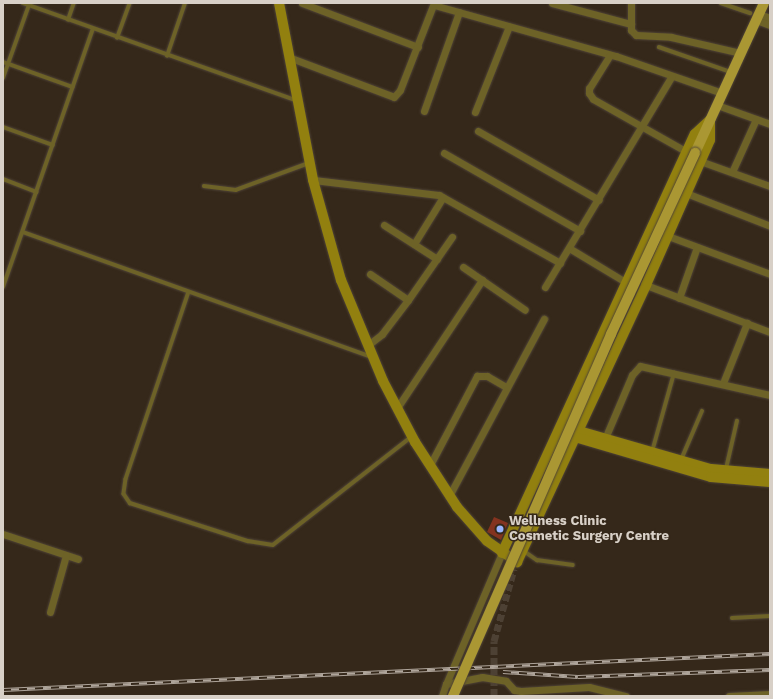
<!DOCTYPE html>
<html>
<head>
<meta charset="utf-8">
<style>
	body { margin:0 }
	#map { position:relative; width:773px; height:699px; overflow:hidden; background:#35281a; font-family:"Work Sans",sans-serif }
	div>[style] { position:absolute }
	.building>* { inset:0; background:#84331f }
	.street-tunnel>* { height:7px; margin-top:-3.5px; transform-origin:0; background:repeating-linear-gradient(90deg,#4d4134 0 7px,transparent 0 10.5px) }
	.roads { filter:drop-shadow(0 0 1px #4f4336) drop-shadow(0 0 1px #4f4336) }
	.lane>* { height:3.5px; margin:-1.75px; padding:0 1.75px; transform-origin:1.75px; border-radius:1.75px; background:#6d6227 }
	.street>* { height:7px; margin:-3.5px; padding:0 3.5px; transform-origin:3.5px; border-radius:3.5px; background:#6d6227 }
	.secondary>* { height:10px; margin:-5px; padding:0 5px; transform-origin:5px; border-radius:5px; background:#92800f }
	.primary>* { height:10px; margin:-5px; padding:0 5px; transform-origin:5px; border-radius:5px; background:#aa9733 }
	.rail>* { height:4px; margin-top:-2px; transform-origin:0; background:repeating-linear-gradient(90deg,#35281a 0 8px,#afa59b 0 16px); box-sizing:border-box; border-block:1px solid #afa59b }
	.bridges { filter:drop-shadow(0 0 1px #4f4336) drop-shadow(0 0 1px #4f4336) }
	.primary-bridge>* { height:10px; margin:-5px; padding:0 5px; transform-origin:5px; border-radius:5px; background:#aa9733 }
	.dots>* { width:11px; height:11px; translate:-50% -50%; box-sizing:border-box; border:2px solid #35281a; border-radius:50% }
	span { translate:-50% -50%; white-space:nowrap; text-align:center; line-height:1.15; -webkit-text-stroke:3px #35281a; paint-order:stroke }
	.poi-label { font-size:13px; color:#d8d0c7; font-weight:700 }
	.left { translate:0 -50%; text-align:left }
	.frame { position:absolute; inset:0; border:4px solid #d8d0c7; pointer-events:none }
</style>
</head>
<body>
<div id="map">
	<div class="building">
		<i style="clip-path:polygon(494px 517px,508px 523px,501px 540px,487px 532px)"></i>
	</div>
	<div class="street-tunnel">
		<i style="left:494px;top:696px;width:55px;rotate:-90deg"></i>
		<i style="left:494px;top:641px;width:75px;rotate:-74.5deg"></i>
	</div>
	<div class="roads">
		<div class="lane">
			<i style="left:23px;top:3px;width:289px;rotate:19.6deg"></i>
			<i style="left:721px;top:3px;width:31px;rotate:19deg"></i>
			<i style="left:68px;top:20px;width:18px;rotate:-71deg"></i>
			<i style="left:117px;top:38px;width:37px;rotate:-70deg"></i>
			<i style="left:659px;top:47px;width:76px;rotate:19.1deg"></i>
			<i style="left:167px;top:56px;width:56px;rotate:-71.2deg"></i>
			<i style="left:3px;top:62px;width:74px;rotate:19.7deg"></i>
			<i style="left:3px;top:78px;width:77px;rotate:-70.4deg"></i>
			<i style="left:3px;top:127px;width:53px;rotate:19.8deg"></i>
			<i style="left:3px;top:179px;width:36px;rotate:21deg"></i>
			<i style="left:204px;top:186px;width:32px;rotate:7deg"></i>
			<i style="left:236px;top:190px;width:78px;rotate:-20.3deg"></i>
			<i style="left:23px;top:232px;width:368px;rotate:19.7deg"></i>
			<i style="left:3px;top:287px;width:273px;rotate:-70.8deg"></i>
			<i style="left:189px;top:292px;width:197px;rotate:108.6deg"></i>
			<i style="left:126px;top:479px;width:15px;rotate:98deg"></i>
			<i style="left:124px;top:494px;width:11px;rotate:56deg"></i>
			<i style="left:130px;top:503px;width:124px;rotate:17.9deg"></i>
			<i style="left:248px;top:541px;width:25px;rotate:9deg"></i>
			<i style="left:273px;top:545px;width:175px;rotate:-38deg"></i>
			<i style="left:652px;top:452px;width:82px;rotate:-74.4deg"></i>
			<i style="left:681px;top:460px;width:53px;rotate:-66.8deg"></i>
			<i style="left:726px;top:469px;width:49px;rotate:-77.1deg"></i>
			<i style="left:524px;top:551px;width:16px;rotate:35deg"></i>
			<i style="left:537px;top:560px;width:36px;rotate:8deg"></i>
			<i style="left:732px;top:618px;width:38px;rotate:-3deg"></i>
		</div>
		<div class="street">
			<i style="left:302px;top:3px;width:124px;rotate:20.8deg"></i>
			<i style="left:552px;top:3px;width:82px;rotate:14.9deg"></i>
			<i style="left:631px;top:3px;width:27px;rotate:90deg"></i>
			<i style="left:631px;top:30px;width:7px;rotate:45deg"></i>
			<i style="left:636px;top:35px;width:35px;rotate:3deg"></i>
			<i style="left:671px;top:37px;width:72px;rotate:12.9deg"></i>
			<i style="left:434px;top:5px;width:189px;rotate:15.7deg"></i>
			<i style="left:616px;top:56px;width:112px;rotate:19.2deg"></i>
			<i style="left:759px;top:14px;width:12px;rotate:20deg"></i>
			<i style="left:756px;top:20px;width:15px;rotate:20deg"></i>
			<i style="left:610px;top:55px;width:39px;rotate:122deg"></i>
			<i style="left:589px;top:88px;width:5px;rotate:90deg"></i>
			<i style="left:589px;top:93px;width:7px;rotate:56deg"></i>
			<i style="left:593px;top:99px;width:108px;rotate:29.4deg"></i>
			<i style="left:291px;top:58px;width:110px;rotate:20.7deg"></i>
			<i style="left:394px;top:97px;width:9px;rotate:-49deg"></i>
			<i style="left:400px;top:90px;width:93px;rotate:-68.7deg"></i>
			<i style="left:717px;top:105px;width:56px;rotate:19.7deg"></i>
			<i style="left:424px;top:111px;width:105px;rotate:-70.5deg"></i>
			<i style="left:475px;top:112px;width:92px;rotate:-68.4deg"></i>
			<i style="left:478px;top:131px;width:139px;rotate:29.7deg"></i>
			<i style="left:444px;top:153px;width:157px;rotate:29.8deg"></i>
			<i style="left:700px;top:161px;width:74px;rotate:19.7deg"></i>
			<i style="left:732px;top:172px;width:58px;rotate:-65.6deg"></i>
			<i style="left:313px;top:180px;width:127px;rotate:6.8deg"></i>
			<i style="left:439px;top:195px;width:139px;rotate:29.3deg"></i>
			<i style="left:686px;top:193px;width:90px;rotate:21.4deg"></i>
			<i style="left:384px;top:225px;width:63px;rotate:32.7deg"></i>
			<i style="left:668px;top:236px;width:109px;rotate:20.4deg"></i>
			<i style="left:414px;top:244px;width:55px;rotate:-58.3deg"></i>
			<i style="left:569px;top:248px;width:68px;rotate:31.1deg"></i>
			<i style="left:463px;top:267px;width:75px;rotate:34.7deg"></i>
			<i style="left:370px;top:274px;width:46px;rotate:34.4deg"></i>
			<i style="left:646px;top:285px;width:133px;rotate:20.8deg"></i>
			<i style="left:545px;top:287px;width:246px;rotate:-59deg"></i>
			<i style="left:679px;top:298px;width:54px;rotate:-70.6deg"></i>
			<i style="left:368px;top:345px;width:18px;rotate:-38deg"></i>
			<i style="left:382px;top:334px;width:43px;rotate:-52.6deg"></i>
			<i style="left:408px;top:300px;width:77px;rotate:-55.1deg"></i>
			<i style="left:723px;top:383px;width:65px;rotate:-68.2deg"></i>
			<i style="left:397px;top:408px;width:154px;rotate:-56.4deg"></i>
			<i style="left:603px;top:443px;width:74px;rotate:-66.9deg"></i>
			<i style="left:632px;top:375px;width:12px;rotate:-48deg"></i>
			<i style="left:640px;top:366px;width:133px;rotate:12.6deg"></i>
			<i style="left:430px;top:465px;width:101px;rotate:-62.2deg"></i>
			<i style="left:477px;top:376px;width:10px"></i>
			<i style="left:487px;top:376px;width:22px;rotate:30deg"></i>
			<i style="left:449px;top:496px;width:201px;rotate:-61.8deg"></i>
			<i style="left:3px;top:534px;width:79px;rotate:18.4deg"></i>
			<i style="left:50px;top:612px;width:59px;rotate:-74.3deg"></i>
			<i style="left:446px;top:684px;width:142px;rotate:-66.9deg"></i>
			<i style="left:442px;top:696px;width:13px;rotate:-72deg"></i>
			<i style="left:446px;top:684px;width:37px;rotate:-11deg"></i>
			<i style="left:482px;top:677px;width:24px;rotate:9deg"></i>
			<i style="left:506px;top:681px;width:12px;rotate:48deg"></i>
			<i style="left:514px;top:690px;width:7px;rotate:8deg"></i>
			<i style="left:521px;top:691px;width:68px;rotate:-3.4deg"></i>
			<i style="left:589px;top:687px;width:38px;rotate:14deg"></i>
			<i style="left:729px;top:696px;width:41px;rotate:-2.8deg"></i>
		</div>
		<div class="secondary">
			<i style="left:279px;top:3px;width:180px;rotate:79.1deg"></i>
			<i style="left:313px;top:180px;width:104px;rotate:74.4deg"></i>
			<i style="left:341px;top:280px;width:109px;rotate:67.4deg"></i>
			<i style="left:383px;top:381px;width:69px;rotate:62.3deg"></i>
			<i style="left:415px;top:442px;width:77px;rotate:57.1deg"></i>
			<i style="left:457px;top:507px;width:45px;rotate:48.6deg"></i>
			<i style="left:487px;top:541px;width:37px;rotate:35deg"></i>
			<i style="left:517px;top:562px;width:306px;rotate:-65deg"></i>
			<i style="left:646px;top:285px;width:158px;rotate:-66.2deg"></i>
			<i style="left:710px;top:140px;width:20px;rotate:-90deg"></i>
			<i style="left:572px;top:429px;width:145px;rotate:16.1deg"></i>
			<i style="left:711px;top:469px;width:59px;rotate:4.8deg"></i>
			<i style="left:568px;top:435px;width:149px;rotate:16.4deg"></i>
			<i style="left:711px;top:477px;width:59px;rotate:4.8deg"></i>
			<i style="left:502px;top:553px;width:461px;rotate:-65.3deg"></i>
			<i style="left:695px;top:134px;width:21px;rotate:-43deg"></i>
		</div>
		<div class="primary">
			<i style="left:695px;top:153px;width:165px;rotate:-65.3deg"></i>
		</div>
	</div>
	<div class="rail">
		<i style="left:503px;top:672px;width:75px;rotate:3.8deg"></i>
		<i style="left:578px;top:677px;width:192px;rotate:-2.1deg"></i>
		<i style="left:3px;top:690px;width:768px;rotate:-2.69deg"></i>
	</div>
	<div class="bridges">
		<div class="primary-bridge">
			<i style="left:453px;top:696px;width:395px;rotate:-66.4deg"></i>
			<i style="left:611px;top:334px;width:200px;rotate:-65.1deg"></i>
		</div>
	</div>
	<div class="dots">
		<i style="left:500px;top:529px;background:#9ab5fd"></i>
	</div>
	<div class="poi-label">
		<span class="left" style="left:509px;top:529px">Wellness Clinic<br>Cosmetic Surgery Centre</span>
	</div>
	<div class="frame"></div>
</div>
</body>
</html>
